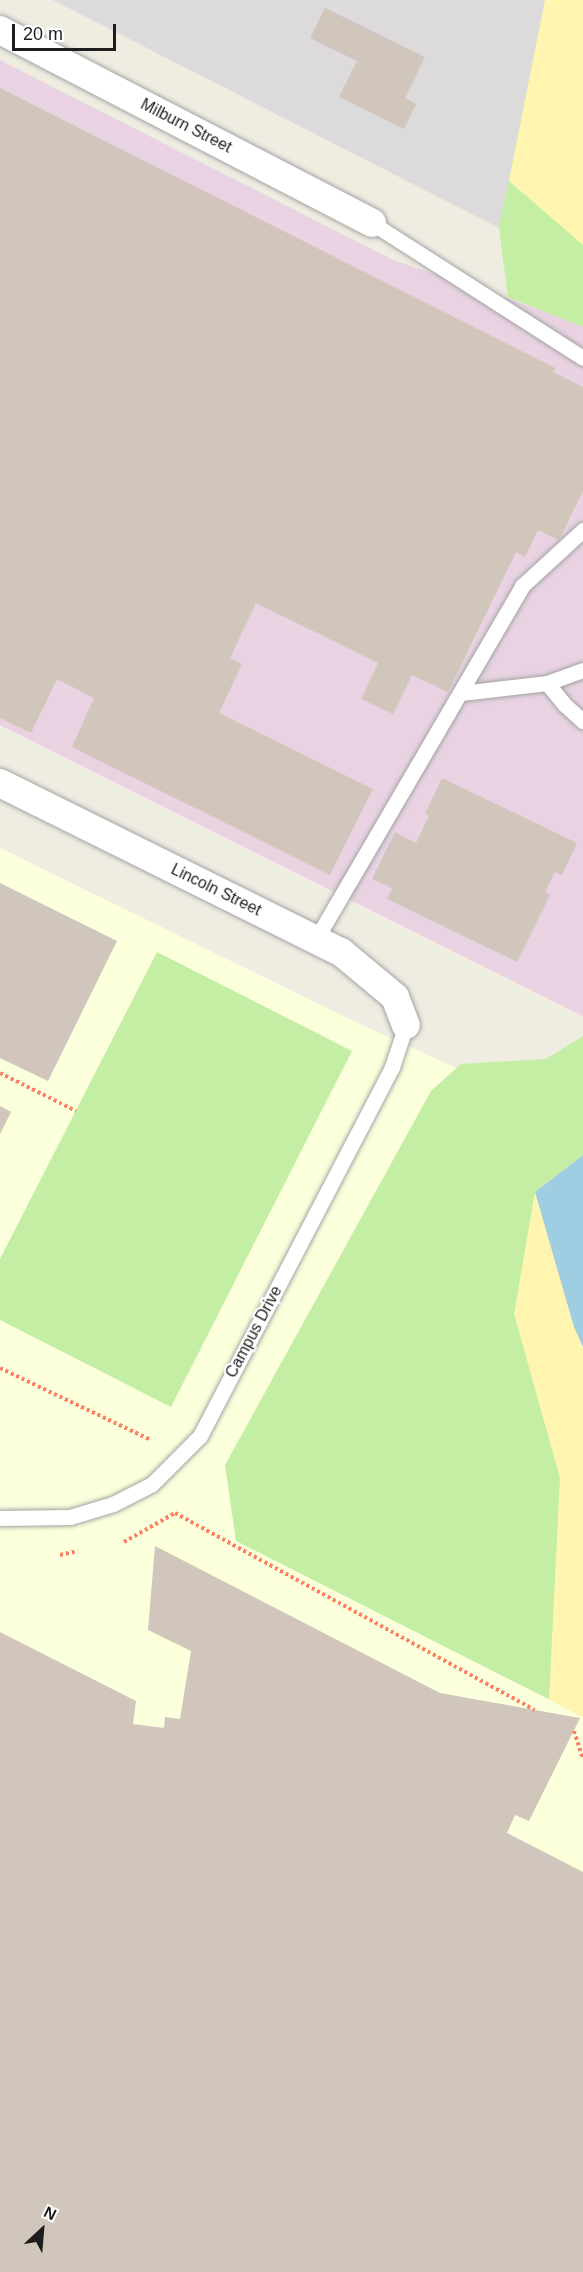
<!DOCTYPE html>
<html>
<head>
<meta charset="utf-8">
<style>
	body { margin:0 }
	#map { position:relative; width:583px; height:2272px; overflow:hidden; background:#efece2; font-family:Helvetica,sans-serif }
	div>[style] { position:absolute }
	.residential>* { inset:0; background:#dcdada }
	.industrial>* { inset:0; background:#e9d3e3 }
	.education>* { inset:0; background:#fcffdc }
	.grass>* { inset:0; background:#c3eea3 }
	.sand>* { inset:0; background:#fff5b1 }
	.water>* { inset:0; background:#9fcde1 }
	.building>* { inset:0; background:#d0c6bb }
	.path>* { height:4px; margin-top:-2px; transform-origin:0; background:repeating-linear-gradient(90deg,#ff7f64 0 3px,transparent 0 6px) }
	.roads { filter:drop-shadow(0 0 2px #a4a4a4) drop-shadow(0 0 2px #a4a4a4) }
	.service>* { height:15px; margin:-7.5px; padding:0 7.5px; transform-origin:7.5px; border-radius:7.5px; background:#fff }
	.minor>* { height:28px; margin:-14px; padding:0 14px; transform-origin:14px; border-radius:14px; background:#fff }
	span { translate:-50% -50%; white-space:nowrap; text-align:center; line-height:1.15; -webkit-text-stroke:4.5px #fff; paint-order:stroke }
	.street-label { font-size:16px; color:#1d1d1d }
	.north { position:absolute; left:12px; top:2200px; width:60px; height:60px; -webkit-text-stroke:4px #fff; paint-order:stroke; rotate:26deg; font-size:16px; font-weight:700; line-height:24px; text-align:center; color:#1d1d1d }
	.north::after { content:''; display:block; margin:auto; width:21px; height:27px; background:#1d1d1d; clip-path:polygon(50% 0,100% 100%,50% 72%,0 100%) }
	.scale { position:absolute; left:12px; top:24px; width:104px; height:27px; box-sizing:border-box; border:3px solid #1d1d1d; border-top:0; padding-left:8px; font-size:18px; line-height:21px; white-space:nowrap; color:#1d1d1d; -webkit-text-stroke:4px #fff; paint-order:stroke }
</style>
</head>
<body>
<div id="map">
	<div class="residential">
		<i style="clip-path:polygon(53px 0,545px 0,499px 228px)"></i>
	</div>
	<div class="industrial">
		<i style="clip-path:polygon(0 60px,393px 260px,583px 324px,583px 1016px,0 725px)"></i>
	</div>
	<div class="education">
		<i style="clip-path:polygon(0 848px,366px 1027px,583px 1125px,583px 2272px,0 2272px)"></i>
	</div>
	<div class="grass">
		<i style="clip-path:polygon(545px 0,583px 0,583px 327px,508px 297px,499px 228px)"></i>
		<i style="clip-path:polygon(157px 952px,352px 1051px,171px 1407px,0 1320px,0 1259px)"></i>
		<i style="clip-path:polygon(583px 1036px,583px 1155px,535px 1192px,583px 1655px,570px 1710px,236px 1541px,225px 1465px,431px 1091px,461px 1064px,546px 1059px)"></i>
	</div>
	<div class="sand">
		<i style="clip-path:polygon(545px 0,583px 0,583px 245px,509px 181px)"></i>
		<i style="clip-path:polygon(583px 1155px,583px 1717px,549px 1700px,560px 1478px,514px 1314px,535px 1192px)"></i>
	</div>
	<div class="water">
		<i style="clip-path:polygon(583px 1155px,583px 1347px,574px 1327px,535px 1192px)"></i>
	</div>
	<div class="building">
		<i style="clip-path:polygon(325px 8px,425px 57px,405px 98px,416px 104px,404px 129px,339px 97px,357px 61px,310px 38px)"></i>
		<i style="clip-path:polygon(0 88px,555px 368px,553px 372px,583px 387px,583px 491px,559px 540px,538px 530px,525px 557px,516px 552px,448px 692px,412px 675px,393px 714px,361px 699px,378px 663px,256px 603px,230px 658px,242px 664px,219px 713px,373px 789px,330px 875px,72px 747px,94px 698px,57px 679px,31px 733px,0 718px)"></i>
		<i style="clip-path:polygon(442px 778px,577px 843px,562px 875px,555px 872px,545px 892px,550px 895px,517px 962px,387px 899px,392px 888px,372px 879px,395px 832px,416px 843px,429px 816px,425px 814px)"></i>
		<i style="clip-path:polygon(0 883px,117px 941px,48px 1081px,0 1058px)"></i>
		<i style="clip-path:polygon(0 1106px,11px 1112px,0 1134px)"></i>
		<i style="clip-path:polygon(155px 1546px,440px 1693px,580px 1718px,529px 1821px,515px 1815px,507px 1833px,583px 1872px,583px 2272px,0 2272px,0 1632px,136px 1701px,133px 1724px,164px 1728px,165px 1717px,180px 1719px,191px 1651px,148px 1630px)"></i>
	</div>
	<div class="path">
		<i style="left:0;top:1073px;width:85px;rotate:26.6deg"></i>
		<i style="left:0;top:1368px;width:167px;rotate:25.5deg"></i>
		<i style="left:124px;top:1542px;width:59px;rotate:-29.6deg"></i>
		<i style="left:175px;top:1513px;width:410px;rotate:28.7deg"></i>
		<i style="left:60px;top:1555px;width:18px;rotate:-13deg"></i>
		<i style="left:574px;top:1731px;width:29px;rotate:72deg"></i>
	</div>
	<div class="roads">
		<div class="service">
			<i style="left:372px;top:223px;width:250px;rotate:32.6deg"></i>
			<i style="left:547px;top:683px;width:28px;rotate:51deg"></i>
			<i style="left:565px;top:705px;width:24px;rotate:42deg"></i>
			<i style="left:461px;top:693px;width:87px;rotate:-6.6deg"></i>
			<i style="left:547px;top:683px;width:38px;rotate:-20deg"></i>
			<i style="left:316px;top:939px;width:409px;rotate:-59.7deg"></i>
			<i style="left:522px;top:586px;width:83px;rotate:-42.6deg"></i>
			<i style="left:0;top:1518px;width:70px;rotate:-0.8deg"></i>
			<i style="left:70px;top:1517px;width:45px;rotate:-16.8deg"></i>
			<i style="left:113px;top:1504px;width:44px;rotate:-27.1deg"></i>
			<i style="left:152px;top:1484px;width:68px;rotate:-45deg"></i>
			<i style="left:200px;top:1436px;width:416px;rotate:-62.5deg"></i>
			<i style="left:392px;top:1067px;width:44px;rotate:-71.6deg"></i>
		</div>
		<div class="minor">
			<i style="left:0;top:30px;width:419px;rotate:27.4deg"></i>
			<i style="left:0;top:783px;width:381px;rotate:26.4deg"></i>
			<i style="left:341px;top:952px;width:70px;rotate:39.8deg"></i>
			<i style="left:395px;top:997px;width:30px;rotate:69deg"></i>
		</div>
	</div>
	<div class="street-label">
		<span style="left:186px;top:126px;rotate:27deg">Milburn Street</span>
		<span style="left:216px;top:890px;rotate:26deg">Lincoln Street</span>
		<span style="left:254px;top:1332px;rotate:-62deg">Campus Drive</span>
	</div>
	<div class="north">N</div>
	<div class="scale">20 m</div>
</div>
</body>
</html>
